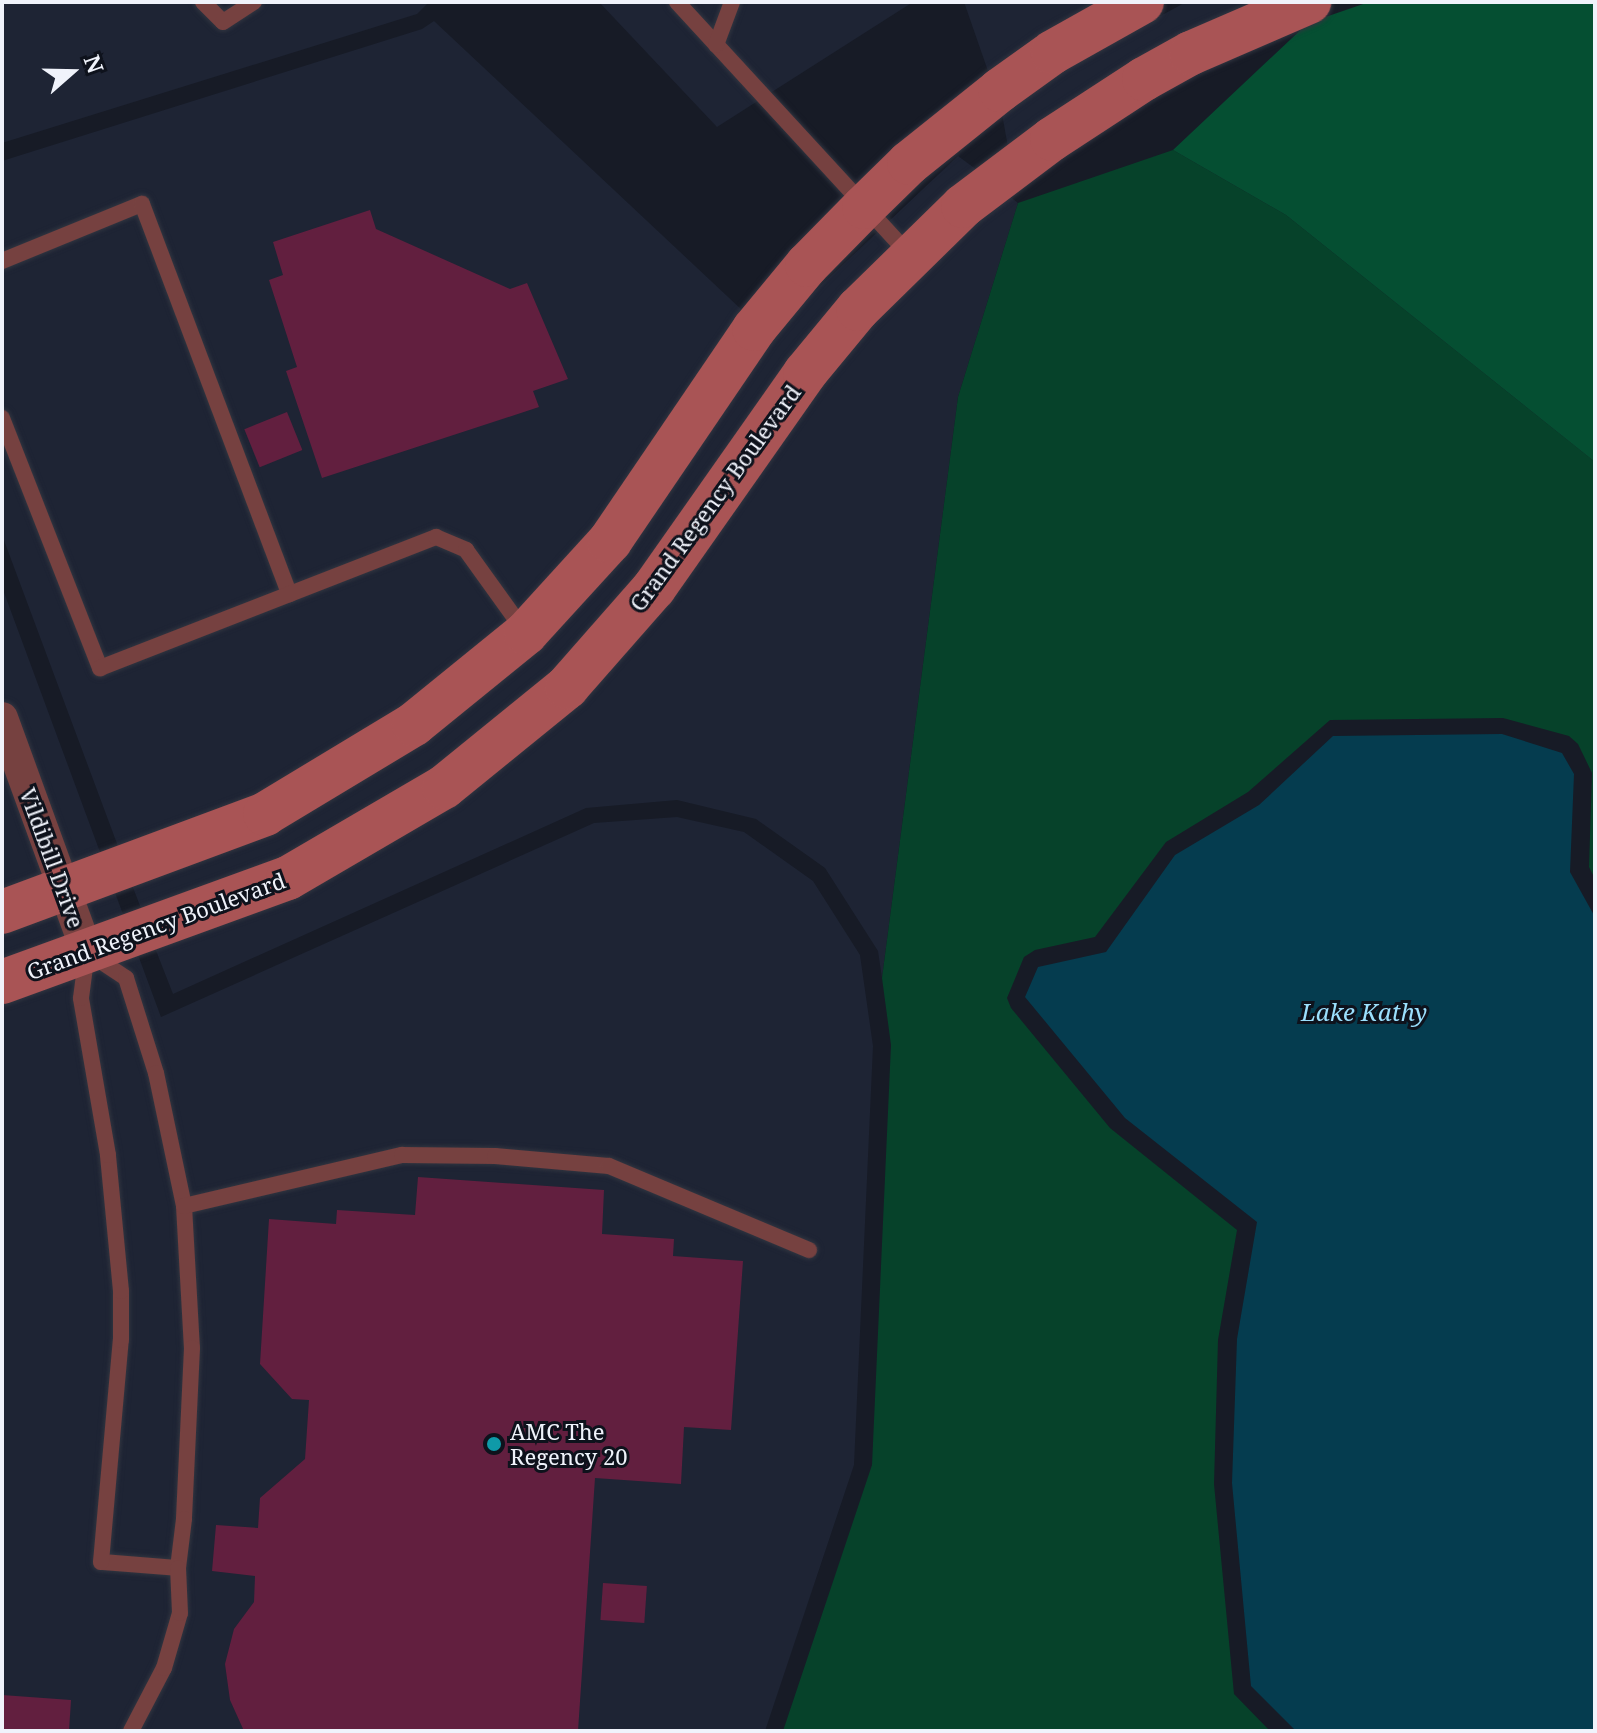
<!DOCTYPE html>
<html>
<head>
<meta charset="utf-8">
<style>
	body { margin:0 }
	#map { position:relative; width:1597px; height:1733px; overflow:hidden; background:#171b26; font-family:"Noto Serif",serif }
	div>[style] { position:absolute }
	.built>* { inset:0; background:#1e2434 }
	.green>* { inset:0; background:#06422a }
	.forest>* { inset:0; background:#054f32 }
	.water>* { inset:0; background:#053c4f }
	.building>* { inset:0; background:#621f3f; transform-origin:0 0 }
	.roads { filter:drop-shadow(0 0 2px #313540) drop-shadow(0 0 2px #313540) }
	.lane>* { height:16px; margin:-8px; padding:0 8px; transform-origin:8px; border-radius:8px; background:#764140 }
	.street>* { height:32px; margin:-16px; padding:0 16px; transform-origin:16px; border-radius:16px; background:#764140 }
	.secondary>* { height:44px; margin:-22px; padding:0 22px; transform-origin:22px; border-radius:22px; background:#a95455 }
	.dots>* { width:22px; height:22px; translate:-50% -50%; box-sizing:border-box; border:4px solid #0e121c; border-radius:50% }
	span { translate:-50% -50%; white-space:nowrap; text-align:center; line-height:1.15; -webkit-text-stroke:6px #0e121c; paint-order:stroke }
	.street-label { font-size:22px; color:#f0f3fb }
	.poi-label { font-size:22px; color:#f0f3fb }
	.left { translate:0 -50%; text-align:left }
	.water-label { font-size:24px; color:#9bdffd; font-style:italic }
	.frame { position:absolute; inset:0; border:4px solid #f0f3fb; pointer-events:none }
	.north { position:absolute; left:32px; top:32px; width:80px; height:80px; -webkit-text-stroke:6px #0e121c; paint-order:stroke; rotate:70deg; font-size:22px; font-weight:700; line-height:32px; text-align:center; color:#f0f3fb }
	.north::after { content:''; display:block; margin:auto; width:28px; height:36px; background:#f0f3fb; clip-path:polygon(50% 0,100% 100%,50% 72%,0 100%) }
</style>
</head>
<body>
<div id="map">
	<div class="built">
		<i style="clip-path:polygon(2px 2px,429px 2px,417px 14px,2px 143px)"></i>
		<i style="clip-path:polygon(599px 2px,913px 2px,717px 127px)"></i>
		<i style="clip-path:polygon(964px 2px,1101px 2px,989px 74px)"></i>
		<i style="clip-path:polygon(1186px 2px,1259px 2px,1008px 147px,1002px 114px,1065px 68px)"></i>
		<i style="clip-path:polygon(434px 21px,743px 311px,593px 530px,512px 619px,402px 709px,256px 797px,119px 849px,2px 535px,2px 161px,422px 29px)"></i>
		<i style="clip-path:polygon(958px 156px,977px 170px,552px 674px,431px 772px,279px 861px,142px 911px,132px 885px,425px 740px,799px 306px)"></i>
		<i style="clip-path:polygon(1008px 195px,1018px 203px,958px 397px,882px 978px,878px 951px,825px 868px,756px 819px,677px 800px,586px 808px,173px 994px,155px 948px,454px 804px,874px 321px,925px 267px)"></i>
		<i style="clip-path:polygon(2px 587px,161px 1017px,594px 823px,677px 817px,744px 832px,813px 881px,860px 955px,873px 1046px,854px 1465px,765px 1731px,2px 1731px)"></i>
	</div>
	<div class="green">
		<i style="clip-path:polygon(1173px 150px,1286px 215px,1595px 462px,1595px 879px,1589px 867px,1592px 773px,1578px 744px,1569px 736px,1503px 718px,1330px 720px,1248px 792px,1166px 842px,1095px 937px,1035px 950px,1024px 957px,1007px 998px,1011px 1008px,1110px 1128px,1237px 1230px,1218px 1340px,1214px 1484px,1234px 1694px,1270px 1731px,783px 1731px,872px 1465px,891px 1045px,882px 978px,958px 397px,1018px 203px)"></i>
	</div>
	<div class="forest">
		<i style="clip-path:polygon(1369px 2px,1595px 2px,1595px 462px,1286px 215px,1173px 150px,1308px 23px)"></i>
	</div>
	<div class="water">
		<i style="clip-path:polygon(1502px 734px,1562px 753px,1574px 774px,1570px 872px,1595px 917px,1595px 1731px,1296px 1731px,1251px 1686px,1232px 1483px,1237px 1339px,1257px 1222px,1125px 1118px,1025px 997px,1038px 967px,1106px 952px,1175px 855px,1259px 805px,1333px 736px)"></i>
	</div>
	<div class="building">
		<i style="clip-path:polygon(370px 210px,376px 229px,510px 289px,527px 283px,568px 379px,533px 391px,539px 407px,322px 478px,286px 371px,297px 367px,269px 280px,283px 275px,273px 242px)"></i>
		<i style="left:287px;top:412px;width:41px;height:46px;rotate:68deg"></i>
		<i style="clip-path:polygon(418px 1177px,604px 1190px,602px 1234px,674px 1239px,673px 1256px,743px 1261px,731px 1430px,684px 1427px,681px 1484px,595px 1478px,578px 1731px,244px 1731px,230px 1700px,225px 1664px,234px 1629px,254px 1602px,255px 1576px,212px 1571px,216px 1525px,258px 1528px,260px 1498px,305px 1459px,309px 1400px,292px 1399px,260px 1364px,269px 1219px,336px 1224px,337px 1210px,415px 1215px)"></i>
		<i style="left:603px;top:1583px;width:44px;height:37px;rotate:4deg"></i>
		<i style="clip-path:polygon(2px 1695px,71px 1700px,69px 1731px,2px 1731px)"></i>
	</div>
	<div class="roads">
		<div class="lane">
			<i style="left:203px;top:2px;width:28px;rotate:45deg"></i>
			<i style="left:223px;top:22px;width:37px;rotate:-33deg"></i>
			<i style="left:677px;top:2px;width:344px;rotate:47.4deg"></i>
			<i style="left:716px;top:45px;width:46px;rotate:-69.6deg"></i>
			<i style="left:2px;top:261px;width:151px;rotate:-22.2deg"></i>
			<i style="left:142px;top:204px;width:417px;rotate:69.3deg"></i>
			<i style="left:2px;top:418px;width:269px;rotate:68.6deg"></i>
			<i style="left:100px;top:668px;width:361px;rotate:-21.3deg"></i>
			<i style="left:436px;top:537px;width:33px;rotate:23deg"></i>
			<i style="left:466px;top:550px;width:101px;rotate:54.3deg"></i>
			<i style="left:87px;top:952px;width:47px;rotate:33.7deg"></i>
			<i style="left:126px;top:978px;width:100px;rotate:72.5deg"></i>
			<i style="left:156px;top:1073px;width:136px;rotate:78.1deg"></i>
			<i style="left:184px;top:1206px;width:142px;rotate:86.8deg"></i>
			<i style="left:192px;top:1348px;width:171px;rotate:92.7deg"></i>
			<i style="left:184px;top:1519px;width:49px;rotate:97deg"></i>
			<i style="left:178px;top:1568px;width:77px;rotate:-175.5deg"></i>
			<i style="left:101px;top:1562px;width:223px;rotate:-84.9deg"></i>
			<i style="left:121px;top:1340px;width:49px;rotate:-90deg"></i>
			<i style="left:121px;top:1291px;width:137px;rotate:-95.5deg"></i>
			<i style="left:108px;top:1155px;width:159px;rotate:-99.8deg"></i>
			<i style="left:81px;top:998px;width:46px;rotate:-82.6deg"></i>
			<i style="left:184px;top:1206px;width:224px;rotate:-13.2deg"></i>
			<i style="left:402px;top:1155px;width:93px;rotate:0.6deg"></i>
			<i style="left:495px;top:1156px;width:114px;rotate:5deg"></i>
			<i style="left:609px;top:1166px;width:217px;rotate:22.8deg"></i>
			<i style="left:131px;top:1731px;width:71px;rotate:-62.4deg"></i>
			<i style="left:164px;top:1668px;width:57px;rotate:-73.8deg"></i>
			<i style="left:180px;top:1613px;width:45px;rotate:-92.5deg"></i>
		</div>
		<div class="street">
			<i style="left:2px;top:718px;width:249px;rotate:70deg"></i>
		</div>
		<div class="secondary">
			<i style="left:2px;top:912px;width:281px;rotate:-20.4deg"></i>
			<i style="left:265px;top:814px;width:174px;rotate:-31.1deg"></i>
			<i style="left:414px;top:724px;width:144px;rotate:-39.1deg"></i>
			<i style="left:526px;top:633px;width:125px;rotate:-47.6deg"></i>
			<i style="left:610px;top:541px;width:256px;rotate:-55.8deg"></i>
			<i style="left:754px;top:329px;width:83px;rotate:-50.4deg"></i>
			<i style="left:807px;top:265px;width:81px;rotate:-45.5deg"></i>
			<i style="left:864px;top:207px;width:63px;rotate:-44.4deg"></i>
			<i style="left:909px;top:163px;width:117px;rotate:-38.7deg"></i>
			<i style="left:1000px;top:90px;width:65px;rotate:-35.6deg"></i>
			<i style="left:1053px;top:52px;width:102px;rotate:-29.3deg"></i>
			<i style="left:2px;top:982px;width:304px;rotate:-20deg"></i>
			<i style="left:288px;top:878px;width:181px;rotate:-30.3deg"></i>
			<i style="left:444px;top:787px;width:159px;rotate:-39.1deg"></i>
			<i style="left:567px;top:687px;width:132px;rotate:-48.7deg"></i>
			<i style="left:654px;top:588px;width:263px;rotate:-54.9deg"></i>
			<i style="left:805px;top:373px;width:83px;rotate:-50.4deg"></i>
			<i style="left:858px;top:309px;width:147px;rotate:-44.4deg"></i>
			<i style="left:963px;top:206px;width:111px;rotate:-37deg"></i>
			<i style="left:1052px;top:139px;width:110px;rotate:-33.1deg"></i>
			<i style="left:1144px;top:79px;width:54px;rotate:-29deg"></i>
			<i style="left:1191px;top:53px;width:129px;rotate:-23.4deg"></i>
		</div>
	</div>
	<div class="dots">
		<i style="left:494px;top:1444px;background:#0f9aa8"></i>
	</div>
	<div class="street-label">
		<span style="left:715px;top:498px;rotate:-54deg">Grand Regency Boulevard</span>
		<span style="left:52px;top:858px;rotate:70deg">Vildibill Drive</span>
		<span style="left:156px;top:926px;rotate:-20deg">Grand Regency Boulevard</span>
	</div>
	<div class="poi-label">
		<span class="left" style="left:510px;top:1444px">AMC The<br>Regency 20</span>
	</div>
	<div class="water-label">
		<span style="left:1364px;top:1012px">Lake Kathy</span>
	</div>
	<div class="frame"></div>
	<div class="north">N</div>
</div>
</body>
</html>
